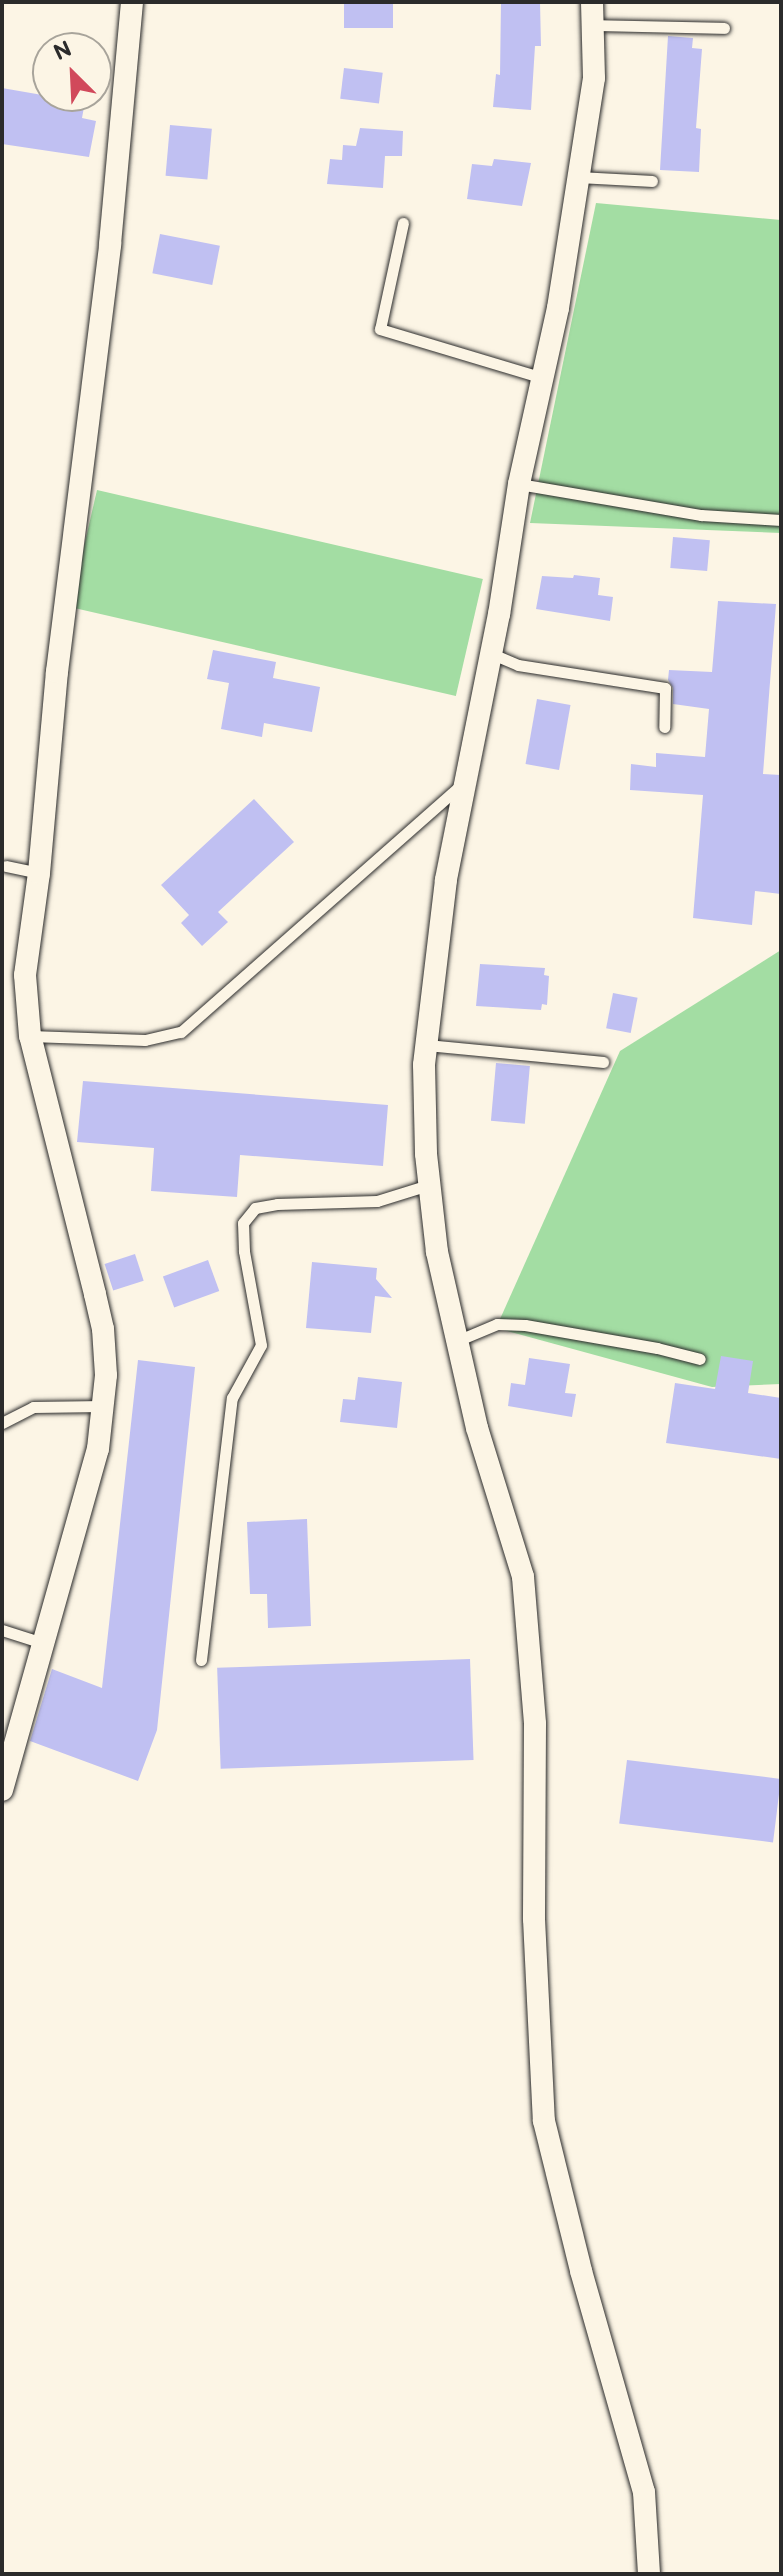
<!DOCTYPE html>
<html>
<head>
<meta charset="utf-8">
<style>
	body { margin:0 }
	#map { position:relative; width:783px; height:2576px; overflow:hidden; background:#fcf5e5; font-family:"Balsamiq Sans",sans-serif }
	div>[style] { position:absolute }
	.green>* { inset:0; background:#a3dda3; transform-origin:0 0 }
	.building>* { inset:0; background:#c0c0f2; transform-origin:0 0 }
	.roads { filter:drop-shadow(0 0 2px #2b2b2b) drop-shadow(0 0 2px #2b2b2b) }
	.service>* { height:11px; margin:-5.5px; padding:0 5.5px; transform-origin:5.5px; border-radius:5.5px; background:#fcf5e5 }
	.minor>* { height:22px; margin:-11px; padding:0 11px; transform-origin:11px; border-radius:11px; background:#fcf5e5 }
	span { translate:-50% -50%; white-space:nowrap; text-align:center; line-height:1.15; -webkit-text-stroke:6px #fcf5e5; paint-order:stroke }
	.frame { position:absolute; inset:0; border:4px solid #2b2b2b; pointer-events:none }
	.north { position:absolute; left:32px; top:32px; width:80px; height:80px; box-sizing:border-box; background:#fcf5e5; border:2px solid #a8a49b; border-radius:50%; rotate:336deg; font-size:22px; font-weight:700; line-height:32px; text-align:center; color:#2b2b2b }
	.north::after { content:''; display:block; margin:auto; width:28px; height:36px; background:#d1495b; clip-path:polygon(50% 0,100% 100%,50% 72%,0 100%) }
</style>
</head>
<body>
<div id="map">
	<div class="green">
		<i style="clip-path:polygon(596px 203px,781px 220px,781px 533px,530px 523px)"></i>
		<i style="left:97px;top:490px;width:396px;height:120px;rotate:13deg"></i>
		<i style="clip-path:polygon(781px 950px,781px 1384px,712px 1387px,496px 1328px,620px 1051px)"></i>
	</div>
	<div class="building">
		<i style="left:344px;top:2px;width:49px;height:26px"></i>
		<i style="clip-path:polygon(501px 2px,540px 2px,541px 46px,535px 46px,531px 110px,493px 107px,496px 74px,500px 75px)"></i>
		<i style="clip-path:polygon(668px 36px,693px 38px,692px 48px,702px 49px,696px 128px,701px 129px,699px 172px,660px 170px)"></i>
		<i style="left:344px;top:68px;width:39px;height:31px;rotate:7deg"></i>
		<i style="clip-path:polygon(2px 88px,48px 96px,86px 96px,82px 118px,96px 121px,89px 157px,2px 144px)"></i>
		<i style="left:170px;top:125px;width:42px;height:51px;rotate:5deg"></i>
		<i style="clip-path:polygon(360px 128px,403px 131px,402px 156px,385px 156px,383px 188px,327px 184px,330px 159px,342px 160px,343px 145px,356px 146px)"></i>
		<i style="clip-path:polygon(494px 159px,531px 163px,522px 206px,467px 199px,472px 164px,492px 166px)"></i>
		<i style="left:160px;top:234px;width:61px;height:40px;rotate:11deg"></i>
		<i style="left:673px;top:537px;width:37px;height:31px;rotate:5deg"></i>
		<i style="clip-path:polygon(574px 575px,600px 578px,598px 595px,613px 597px,610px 621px,536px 609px,542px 576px,573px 578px)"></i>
		<i style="clip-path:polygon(718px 601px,776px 604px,763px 774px,781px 775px,781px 894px,755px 891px,752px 925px,693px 918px,703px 795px,630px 790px,631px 764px,656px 767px,656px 753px,705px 757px,709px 709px,673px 704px,673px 688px,668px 680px,669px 670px,712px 672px)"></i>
		<i style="clip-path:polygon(213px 650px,276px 662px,273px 678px,320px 687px,312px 732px,264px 723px,262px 737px,221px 729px,229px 683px,207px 679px)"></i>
		<i style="left:537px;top:699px;width:34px;height:66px;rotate:10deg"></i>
		<i style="clip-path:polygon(254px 799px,294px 842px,218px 912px,228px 922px,202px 946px,181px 923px,189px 915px,161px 885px)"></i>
		<i style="clip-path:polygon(480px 964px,545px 968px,544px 975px,549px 976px,547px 1005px,542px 1004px,541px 1010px,476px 1006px)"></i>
		<i style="left:613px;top:993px;width:25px;height:36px;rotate:11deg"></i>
		<i style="left:496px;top:1063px;width:34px;height:58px;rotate:5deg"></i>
		<i style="clip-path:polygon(83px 1081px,388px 1105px,383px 1166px,240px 1155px,237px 1197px,151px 1191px,154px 1148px,77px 1142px)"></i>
		<i style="left:135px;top:1254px;width:28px;height:32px;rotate:72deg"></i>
		<i style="left:208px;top:1260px;width:33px;height:48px;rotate:70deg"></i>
		<i style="clip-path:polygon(312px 1262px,377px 1268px,376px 1279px,392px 1298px,375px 1296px,371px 1333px,306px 1328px)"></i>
		<i style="clip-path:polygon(721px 1356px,753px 1361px,748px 1393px,781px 1398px,781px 1459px,666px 1443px,675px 1383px,715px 1389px)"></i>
		<i style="clip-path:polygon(529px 1358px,570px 1364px,565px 1393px,576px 1394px,572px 1417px,508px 1406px,511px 1383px,525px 1385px)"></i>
		<i style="clip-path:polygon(138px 1360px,195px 1367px,157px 1730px,138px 1781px,30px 1741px,52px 1669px,102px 1688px)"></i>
		<i style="clip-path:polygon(358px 1377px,402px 1382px,397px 1428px,340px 1422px,343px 1399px,355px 1400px)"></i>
		<i style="clip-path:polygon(307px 1519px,311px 1626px,268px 1628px,267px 1594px,250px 1594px,247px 1522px)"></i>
		<i style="left:470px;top:1659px;width:101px;height:253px;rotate:88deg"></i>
		<i style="left:627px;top:1760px;width:155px;height:64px;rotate:7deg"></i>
	</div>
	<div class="roads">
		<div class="service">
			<i style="left:592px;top:25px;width:132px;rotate:1.3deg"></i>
			<i style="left:579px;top:177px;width:73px;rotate:3.1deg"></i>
			<i style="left:403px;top:223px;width:108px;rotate:102.2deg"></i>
			<i style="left:380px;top:329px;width:170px;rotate:16.7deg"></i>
			<i style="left:519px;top:484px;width:185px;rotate:9.7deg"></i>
			<i style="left:701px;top:515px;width:80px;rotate:3.6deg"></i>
			<i style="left:490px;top:653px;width:30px;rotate:23deg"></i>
			<i style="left:518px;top:665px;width:149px;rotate:8.9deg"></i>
			<i style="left:665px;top:688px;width:39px;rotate:91deg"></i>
			<i style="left:6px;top:866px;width:34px;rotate:12deg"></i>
			<i style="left:30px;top:1036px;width:115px;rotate:2deg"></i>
			<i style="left:145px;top:1040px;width:37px;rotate:-13deg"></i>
			<i style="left:181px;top:1032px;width:376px;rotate:-41.4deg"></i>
			<i style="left:427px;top:1045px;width:177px;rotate:5.5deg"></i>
			<i style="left:459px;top:1340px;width:41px;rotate:-22.8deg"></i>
			<i style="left:497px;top:1324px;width:28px;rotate:2deg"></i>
			<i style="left:525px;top:1325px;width:134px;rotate:9.9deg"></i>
			<i style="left:657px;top:1348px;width:44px;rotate:14.3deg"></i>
			<i style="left:2px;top:1423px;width:35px;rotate:-27deg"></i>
			<i style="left:33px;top:1407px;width:70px;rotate:-0.8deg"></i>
			<i style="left:2px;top:1630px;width:46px;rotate:17.7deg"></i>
			<i style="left:201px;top:1660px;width:264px;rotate:-83.3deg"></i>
			<i style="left:232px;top:1398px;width:60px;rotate:-61.3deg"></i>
			<i style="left:261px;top:1345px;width:96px;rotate:-100.3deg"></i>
			<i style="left:244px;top:1251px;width:28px;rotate:-92deg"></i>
			<i style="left:243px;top:1223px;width:19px;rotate:-51deg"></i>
			<i style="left:255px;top:1208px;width:22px;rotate:-10deg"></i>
			<i style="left:277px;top:1204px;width:100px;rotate:-1.7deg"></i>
			<i style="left:377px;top:1201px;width:53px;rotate:-17.4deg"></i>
		</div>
		<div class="minor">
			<i style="left:592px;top:2px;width:76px;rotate:88.5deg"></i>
			<i style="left:594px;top:78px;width:233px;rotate:98.9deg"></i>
			<i style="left:558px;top:308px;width:180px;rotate:102.5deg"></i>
			<i style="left:519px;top:484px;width:132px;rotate:98.7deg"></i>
			<i style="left:499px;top:614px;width:271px;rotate:101.3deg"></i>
			<i style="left:446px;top:880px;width:186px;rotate:96.8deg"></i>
			<i style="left:424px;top:1065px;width:89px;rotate:88.7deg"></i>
			<i style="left:426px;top:1154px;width:99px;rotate:83.6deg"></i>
			<i style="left:437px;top:1252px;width:180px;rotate:77.2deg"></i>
			<i style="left:477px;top:1428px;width:156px;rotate:72.8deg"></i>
			<i style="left:523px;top:1577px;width:147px;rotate:85.3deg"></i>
			<i style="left:535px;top:1724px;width:195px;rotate:90.3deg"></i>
			<i style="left:534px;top:1919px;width:202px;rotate:87.2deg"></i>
			<i style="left:544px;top:2121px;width:154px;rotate:76.1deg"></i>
			<i style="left:581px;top:2271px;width:230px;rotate:74.1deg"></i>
			<i style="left:644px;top:2492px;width:82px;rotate:86.5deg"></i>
			<i style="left:2px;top:1790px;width:354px;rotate:-74.3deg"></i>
			<i style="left:98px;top:1449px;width:74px;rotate:-83.8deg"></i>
			<i style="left:106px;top:1375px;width:46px;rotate:-93.7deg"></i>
			<i style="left:103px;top:1329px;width:36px;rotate:-103deg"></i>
			<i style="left:95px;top:1294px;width:266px;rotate:-104.1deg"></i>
			<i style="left:30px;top:1036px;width:61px;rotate:-94.7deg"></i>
			<i style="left:25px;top:975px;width:103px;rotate:-82.2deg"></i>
			<i style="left:39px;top:873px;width:202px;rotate:-84.9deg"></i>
			<i style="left:57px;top:672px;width:431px;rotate:-82.9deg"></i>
			<i style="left:110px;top:244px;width:243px;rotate:-84.8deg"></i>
		</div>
	</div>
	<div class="frame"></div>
	<div class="north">N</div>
</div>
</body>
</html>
